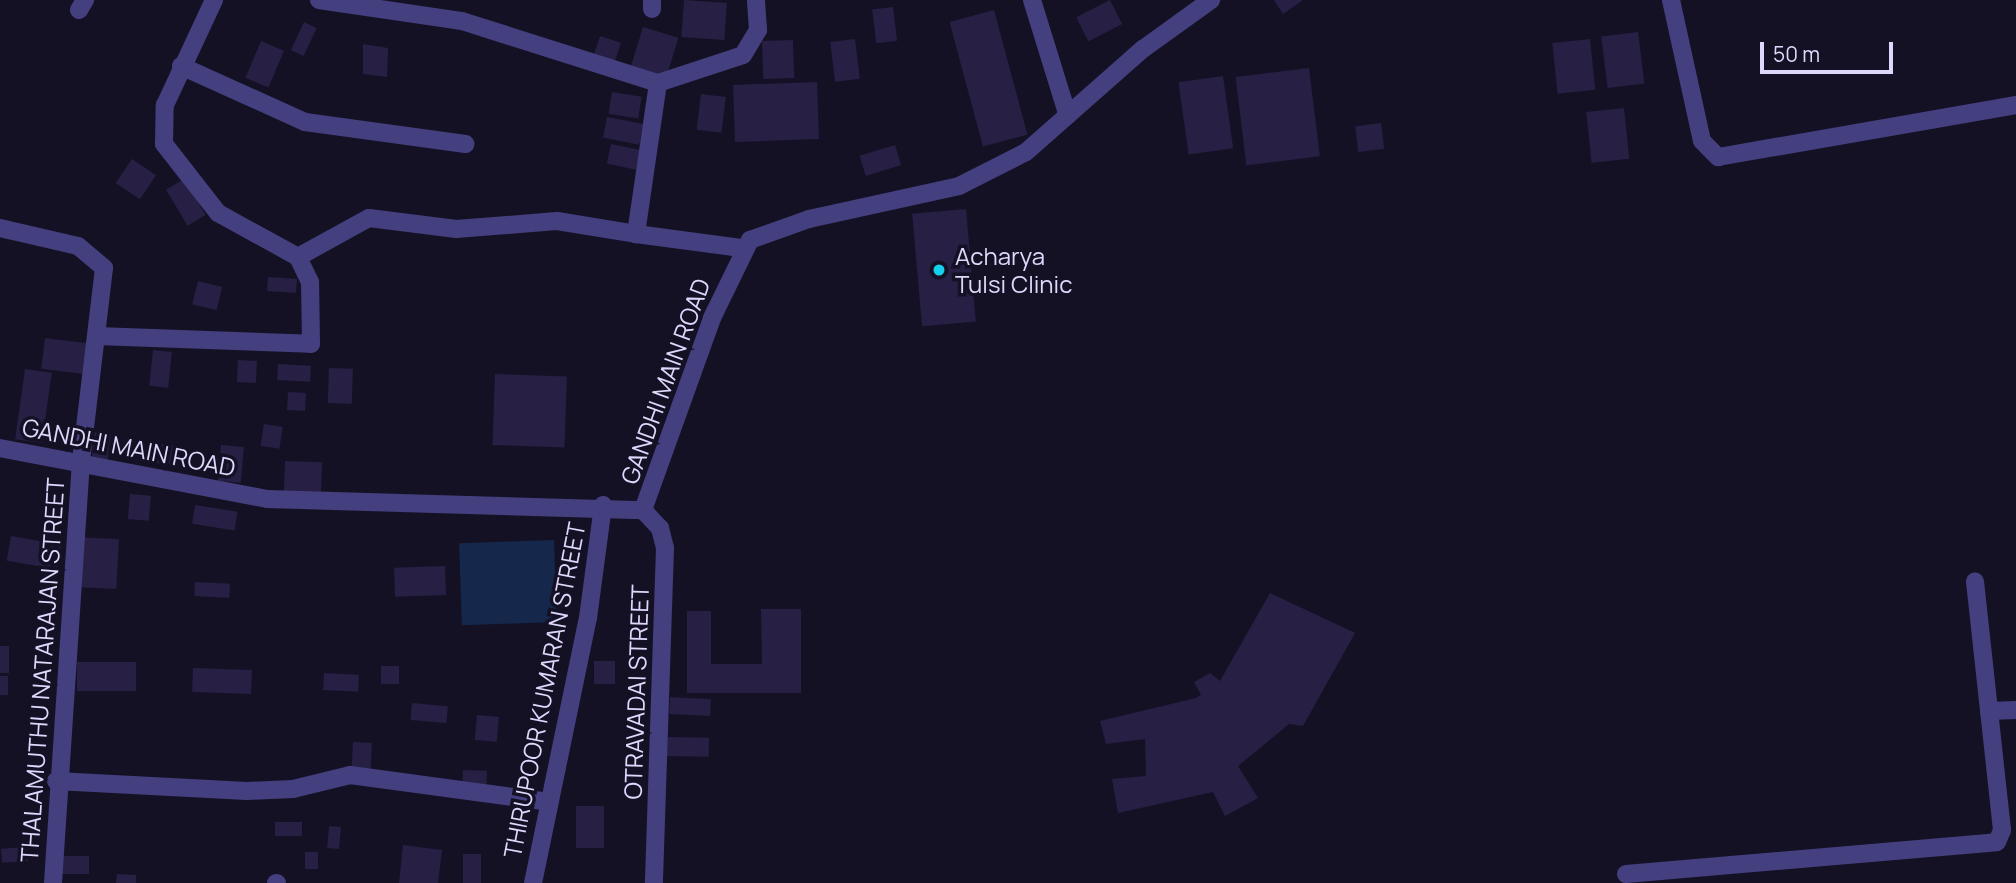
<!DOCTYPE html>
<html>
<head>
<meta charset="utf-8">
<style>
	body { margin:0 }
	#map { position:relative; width:2016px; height:883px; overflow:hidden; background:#151125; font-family:Manrope,sans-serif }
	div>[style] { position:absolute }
	.water>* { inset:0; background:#15284b; transform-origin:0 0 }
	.building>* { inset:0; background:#271f44; transform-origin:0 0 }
	.minor>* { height:18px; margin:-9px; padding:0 9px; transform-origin:9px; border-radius:9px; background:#444080 }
	.dots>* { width:19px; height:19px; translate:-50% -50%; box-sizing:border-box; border:4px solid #151125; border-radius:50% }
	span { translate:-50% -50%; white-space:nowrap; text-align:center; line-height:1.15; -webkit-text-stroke:7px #151125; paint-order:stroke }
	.poi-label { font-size:24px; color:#ddd8fc }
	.left { translate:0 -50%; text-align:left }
	.street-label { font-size:24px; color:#ddd8fc }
	.scale { position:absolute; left:1760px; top:42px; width:133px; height:32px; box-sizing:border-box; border:4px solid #ddd8fc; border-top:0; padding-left:9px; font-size:21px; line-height:24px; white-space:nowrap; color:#ddd8fc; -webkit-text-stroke:5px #151125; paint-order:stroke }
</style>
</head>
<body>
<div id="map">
	<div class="water">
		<i style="left:554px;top:540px;width:82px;height:95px;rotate:88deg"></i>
	</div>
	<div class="building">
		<i style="left:684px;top:0;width:43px;height:37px;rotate:4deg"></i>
		<i style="left:1110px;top:0;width:27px;height:38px;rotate:63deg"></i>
		<i style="clip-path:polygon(1274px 0,1303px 0,1283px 14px)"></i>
		<i style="left:893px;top:7px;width:34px;height:21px;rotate:83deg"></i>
		<i style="left:994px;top:10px;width:129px;height:46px;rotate:75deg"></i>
		<i style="left:304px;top:22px;width:14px;height:31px;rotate:25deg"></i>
		<i style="left:643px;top:27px;width:37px;height:43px;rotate:17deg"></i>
		<i style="left:1638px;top:32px;width:52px;height:37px;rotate:83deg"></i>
		<i style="left:600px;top:36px;width:22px;height:24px;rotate:18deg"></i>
		<i style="left:855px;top:39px;width:40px;height:25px;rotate:83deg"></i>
		<i style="left:1590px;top:39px;width:51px;height:38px;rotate:84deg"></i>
		<i style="left:793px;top:40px;width:38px;height:31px;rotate:88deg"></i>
		<i style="left:261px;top:41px;width:25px;height:40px;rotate:23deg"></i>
		<i style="clip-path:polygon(363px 44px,388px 48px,387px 77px,363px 74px)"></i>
		<i style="left:1309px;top:68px;width:89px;height:74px;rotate:83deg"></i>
		<i style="left:1223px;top:76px;width:73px;height:45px;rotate:82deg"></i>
		<i style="left:817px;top:82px;width:57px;height:84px;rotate:88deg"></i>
		<i style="left:612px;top:92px;width:30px;height:22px;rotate:9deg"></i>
		<i style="left:701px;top:94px;width:25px;height:36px;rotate:7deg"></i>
		<i style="left:1624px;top:108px;width:51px;height:38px;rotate:84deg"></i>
		<i style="left:607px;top:117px;width:37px;height:21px;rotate:11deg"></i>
		<i style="left:1381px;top:123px;width:26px;height:26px;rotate:83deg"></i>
		<i style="left:611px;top:144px;width:33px;height:20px;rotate:12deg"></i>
		<i style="left:895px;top:145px;width:21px;height:37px;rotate:73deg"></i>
		<i style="left:132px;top:159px;width:29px;height:29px;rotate:34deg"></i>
		<i style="left:184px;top:179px;width:42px;height:21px;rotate:59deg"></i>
		<i style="left:966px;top:209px;width:113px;height:54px;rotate:85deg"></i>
		<i style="left:268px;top:277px;width:29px;height:14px;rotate:4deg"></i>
		<i style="left:198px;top:281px;width:25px;height:24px;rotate:14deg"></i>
		<i style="left:45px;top:338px;width:47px;height:31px;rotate:7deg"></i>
		<i style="left:153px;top:350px;width:19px;height:36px;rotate:6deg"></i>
		<i style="left:238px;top:360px;width:19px;height:22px;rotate:3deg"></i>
		<i style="left:278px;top:364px;width:33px;height:16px;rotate:3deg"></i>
		<i style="left:329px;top:368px;width:24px;height:35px;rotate:2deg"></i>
		<i style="left:25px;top:369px;width:27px;height:71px;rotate:8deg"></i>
		<i style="left:495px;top:374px;width:72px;height:71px;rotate:2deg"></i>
		<i style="left:288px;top:392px;width:18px;height:18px;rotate:3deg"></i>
		<i style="left:264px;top:424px;width:19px;height:22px;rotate:9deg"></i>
		<i style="left:95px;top:432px;width:16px;height:28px;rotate:7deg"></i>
		<i style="left:155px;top:444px;width:20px;height:19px;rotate:3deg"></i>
		<i style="left:221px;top:445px;width:23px;height:36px;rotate:5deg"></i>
		<i style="left:285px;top:461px;width:37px;height:36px;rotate:2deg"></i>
		<i style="left:130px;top:494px;width:21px;height:25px;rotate:5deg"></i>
		<i style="left:195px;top:505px;width:43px;height:19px;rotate:9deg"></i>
		<i style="left:11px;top:536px;width:51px;height:25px;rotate:10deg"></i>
		<i style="left:78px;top:537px;width:41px;height:50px;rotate:3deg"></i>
		<i style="left:445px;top:566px;width:29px;height:51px;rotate:88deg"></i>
		<i style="left:195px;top:582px;width:35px;height:14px;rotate:3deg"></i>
		<i style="clip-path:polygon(1270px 593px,1355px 633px,1303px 726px,1289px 724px,1238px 766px,1258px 798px,1225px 816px,1213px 792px,1118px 813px,1112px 779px,1146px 776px,1145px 739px,1106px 744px,1100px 721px,1196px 698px,1201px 695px,1194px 682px,1210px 673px,1220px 681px)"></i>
		<i style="clip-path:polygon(761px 609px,801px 609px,801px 693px,687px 693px,687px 611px,711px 611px,711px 664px,762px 664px)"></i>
		<i style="left:0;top:646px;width:9px;height:27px"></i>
		<i style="left:594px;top:661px;width:21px;height:23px"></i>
		<i style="left:77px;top:662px;width:59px;height:29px"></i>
		<i style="left:381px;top:666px;width:18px;height:18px"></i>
		<i style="left:193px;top:668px;width:59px;height:24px;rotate:2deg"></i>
		<i style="left:324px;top:673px;width:35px;height:17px;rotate:3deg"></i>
		<i style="left:0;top:676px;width:8px;height:19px"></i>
		<i style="left:670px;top:697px;width:41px;height:17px;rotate:3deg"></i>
		<i style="left:412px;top:703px;width:36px;height:17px;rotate:5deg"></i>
		<i style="left:477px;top:715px;width:22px;height:25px;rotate:5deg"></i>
		<i style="left:666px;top:737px;width:43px;height:19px;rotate:1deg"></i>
		<i style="left:353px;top:742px;width:19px;height:30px;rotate:3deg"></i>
		<i style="left:463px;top:770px;width:24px;height:19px;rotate:2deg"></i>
		<i style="left:576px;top:806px;width:28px;height:42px"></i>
		<i style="left:275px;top:822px;width:27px;height:14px"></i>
		<i style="left:329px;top:826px;width:12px;height:22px;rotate:5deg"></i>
		<i style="clip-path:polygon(403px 845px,442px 850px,438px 883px,399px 883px)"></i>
		<i style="left:27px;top:847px;width:14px;height:26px;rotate:86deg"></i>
		<i style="left:305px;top:852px;width:13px;height:17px"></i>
		<i style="left:463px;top:854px;width:18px;height:29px"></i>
		<i style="left:61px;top:856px;width:28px;height:18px"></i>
		<i style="clip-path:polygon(117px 874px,136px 875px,136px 883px,116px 883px)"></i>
	</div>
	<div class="minor">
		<i style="left:319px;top:0;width:145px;rotate:8.4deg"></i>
		<i style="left:462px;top:21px;width:206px;rotate:17.6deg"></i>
		<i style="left:658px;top:83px;width:89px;rotate:-18.2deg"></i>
		<i style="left:743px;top:55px;width:29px;rotate:-59deg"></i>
		<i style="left:758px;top:30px;width:30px;rotate:-94deg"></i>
		<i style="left:1032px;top:0;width:121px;rotate:72.8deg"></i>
		<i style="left:1671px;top:0;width:144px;rotate:77.6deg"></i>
		<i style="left:1702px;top:141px;width:23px;rotate:45deg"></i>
		<i style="left:1718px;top:157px;width:303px;rotate:-9.9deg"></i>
		<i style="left:652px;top:9px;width:9px;rotate:-90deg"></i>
		<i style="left:79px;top:10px;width:12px;rotate:-59deg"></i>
		<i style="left:181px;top:66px;width:136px;rotate:24.3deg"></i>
		<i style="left:305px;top:122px;width:162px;rotate:7.8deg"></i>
		<i style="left:658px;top:83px;width:153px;rotate:98.3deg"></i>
		<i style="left:636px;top:234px;width:106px;rotate:7.6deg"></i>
		<i style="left:0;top:228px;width:80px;rotate:13deg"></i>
		<i style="left:78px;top:246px;width:34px;rotate:40deg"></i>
		<i style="left:104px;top:268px;width:194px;rotate:96.8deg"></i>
		<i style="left:81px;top:461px;width:423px;rotate:93.8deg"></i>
		<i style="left:298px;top:257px;width:81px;rotate:-28.8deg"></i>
		<i style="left:369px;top:218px;width:88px;rotate:7.2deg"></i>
		<i style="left:456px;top:229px;width:101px;rotate:-4.5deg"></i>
		<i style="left:557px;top:221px;width:80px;rotate:9.3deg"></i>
		<i style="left:97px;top:336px;width:214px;rotate:2.1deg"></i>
		<i style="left:311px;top:344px;width:62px;rotate:-90.9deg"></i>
		<i style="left:310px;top:282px;width:28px;rotate:-116deg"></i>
		<i style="left:298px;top:257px;width:91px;rotate:-151.2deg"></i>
		<i style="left:218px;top:213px;width:88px;rotate:-128deg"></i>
		<i style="left:164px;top:144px;width:39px;rotate:-89deg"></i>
		<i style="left:165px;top:105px;width:116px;rotate:-65deg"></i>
		<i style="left:0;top:448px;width:272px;rotate:10.8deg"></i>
		<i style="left:267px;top:499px;width:376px;rotate:1.7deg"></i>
		<i style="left:643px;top:510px;width:204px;rotate:-70.2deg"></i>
		<i style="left:712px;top:318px;width:87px;rotate:-64deg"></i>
		<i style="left:750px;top:240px;width:63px;rotate:-19.6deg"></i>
		<i style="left:809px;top:219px;width:154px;rotate:-12.4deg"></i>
		<i style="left:959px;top:186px;width:75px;rotate:-26.9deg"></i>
		<i style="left:1026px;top:152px;width:156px;rotate:-41.4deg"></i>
		<i style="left:1143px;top:49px;width:84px;rotate:-35.8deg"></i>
		<i style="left:643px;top:510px;width:25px;rotate:47deg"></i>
		<i style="left:660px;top:528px;width:21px;rotate:76deg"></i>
		<i style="left:665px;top:548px;width:335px;rotate:91.9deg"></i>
		<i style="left:1989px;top:711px;width:27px;rotate:-2deg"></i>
		<i style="left:56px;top:781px;width:191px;rotate:3deg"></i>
		<i style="left:247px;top:791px;width:46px;rotate:-2.5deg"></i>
		<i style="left:293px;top:789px;width:59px;rotate:-13.8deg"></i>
		<i style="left:350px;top:775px;width:201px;rotate:7.7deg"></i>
		<i style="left:1626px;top:874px;width:372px;rotate:-4.9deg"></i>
		<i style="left:1997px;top:842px;width:13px;rotate:-67deg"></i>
		<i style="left:2002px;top:830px;width:250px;rotate:-96.2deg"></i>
		<i style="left:276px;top:883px;width:1px"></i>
		<i style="left:533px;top:883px;width:271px;rotate:-78.3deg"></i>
		<i style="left:588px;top:618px;width:114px;rotate:-82.4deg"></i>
	</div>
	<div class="dots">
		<i style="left:939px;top:270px;background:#14d0eb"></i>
	</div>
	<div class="poi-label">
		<span class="left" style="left:955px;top:270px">Acharya<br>Tulsi Clinic</span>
	</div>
	<div class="street-label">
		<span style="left:665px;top:381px;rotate:-70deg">GANDHI MAIN ROAD</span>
		<span style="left:129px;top:447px;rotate:11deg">GANDHI MAIN ROAD</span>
		<span style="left:42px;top:670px;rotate:-86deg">THALAMUTHU NATARAJAN STREET</span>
		<span style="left:544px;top:690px;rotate:-79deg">THIRUPOOR KUMARAN STREET</span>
		<span style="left:636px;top:692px;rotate:-88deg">OTRAVADAI STREET</span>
	</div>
	<div class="scale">50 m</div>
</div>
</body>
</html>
